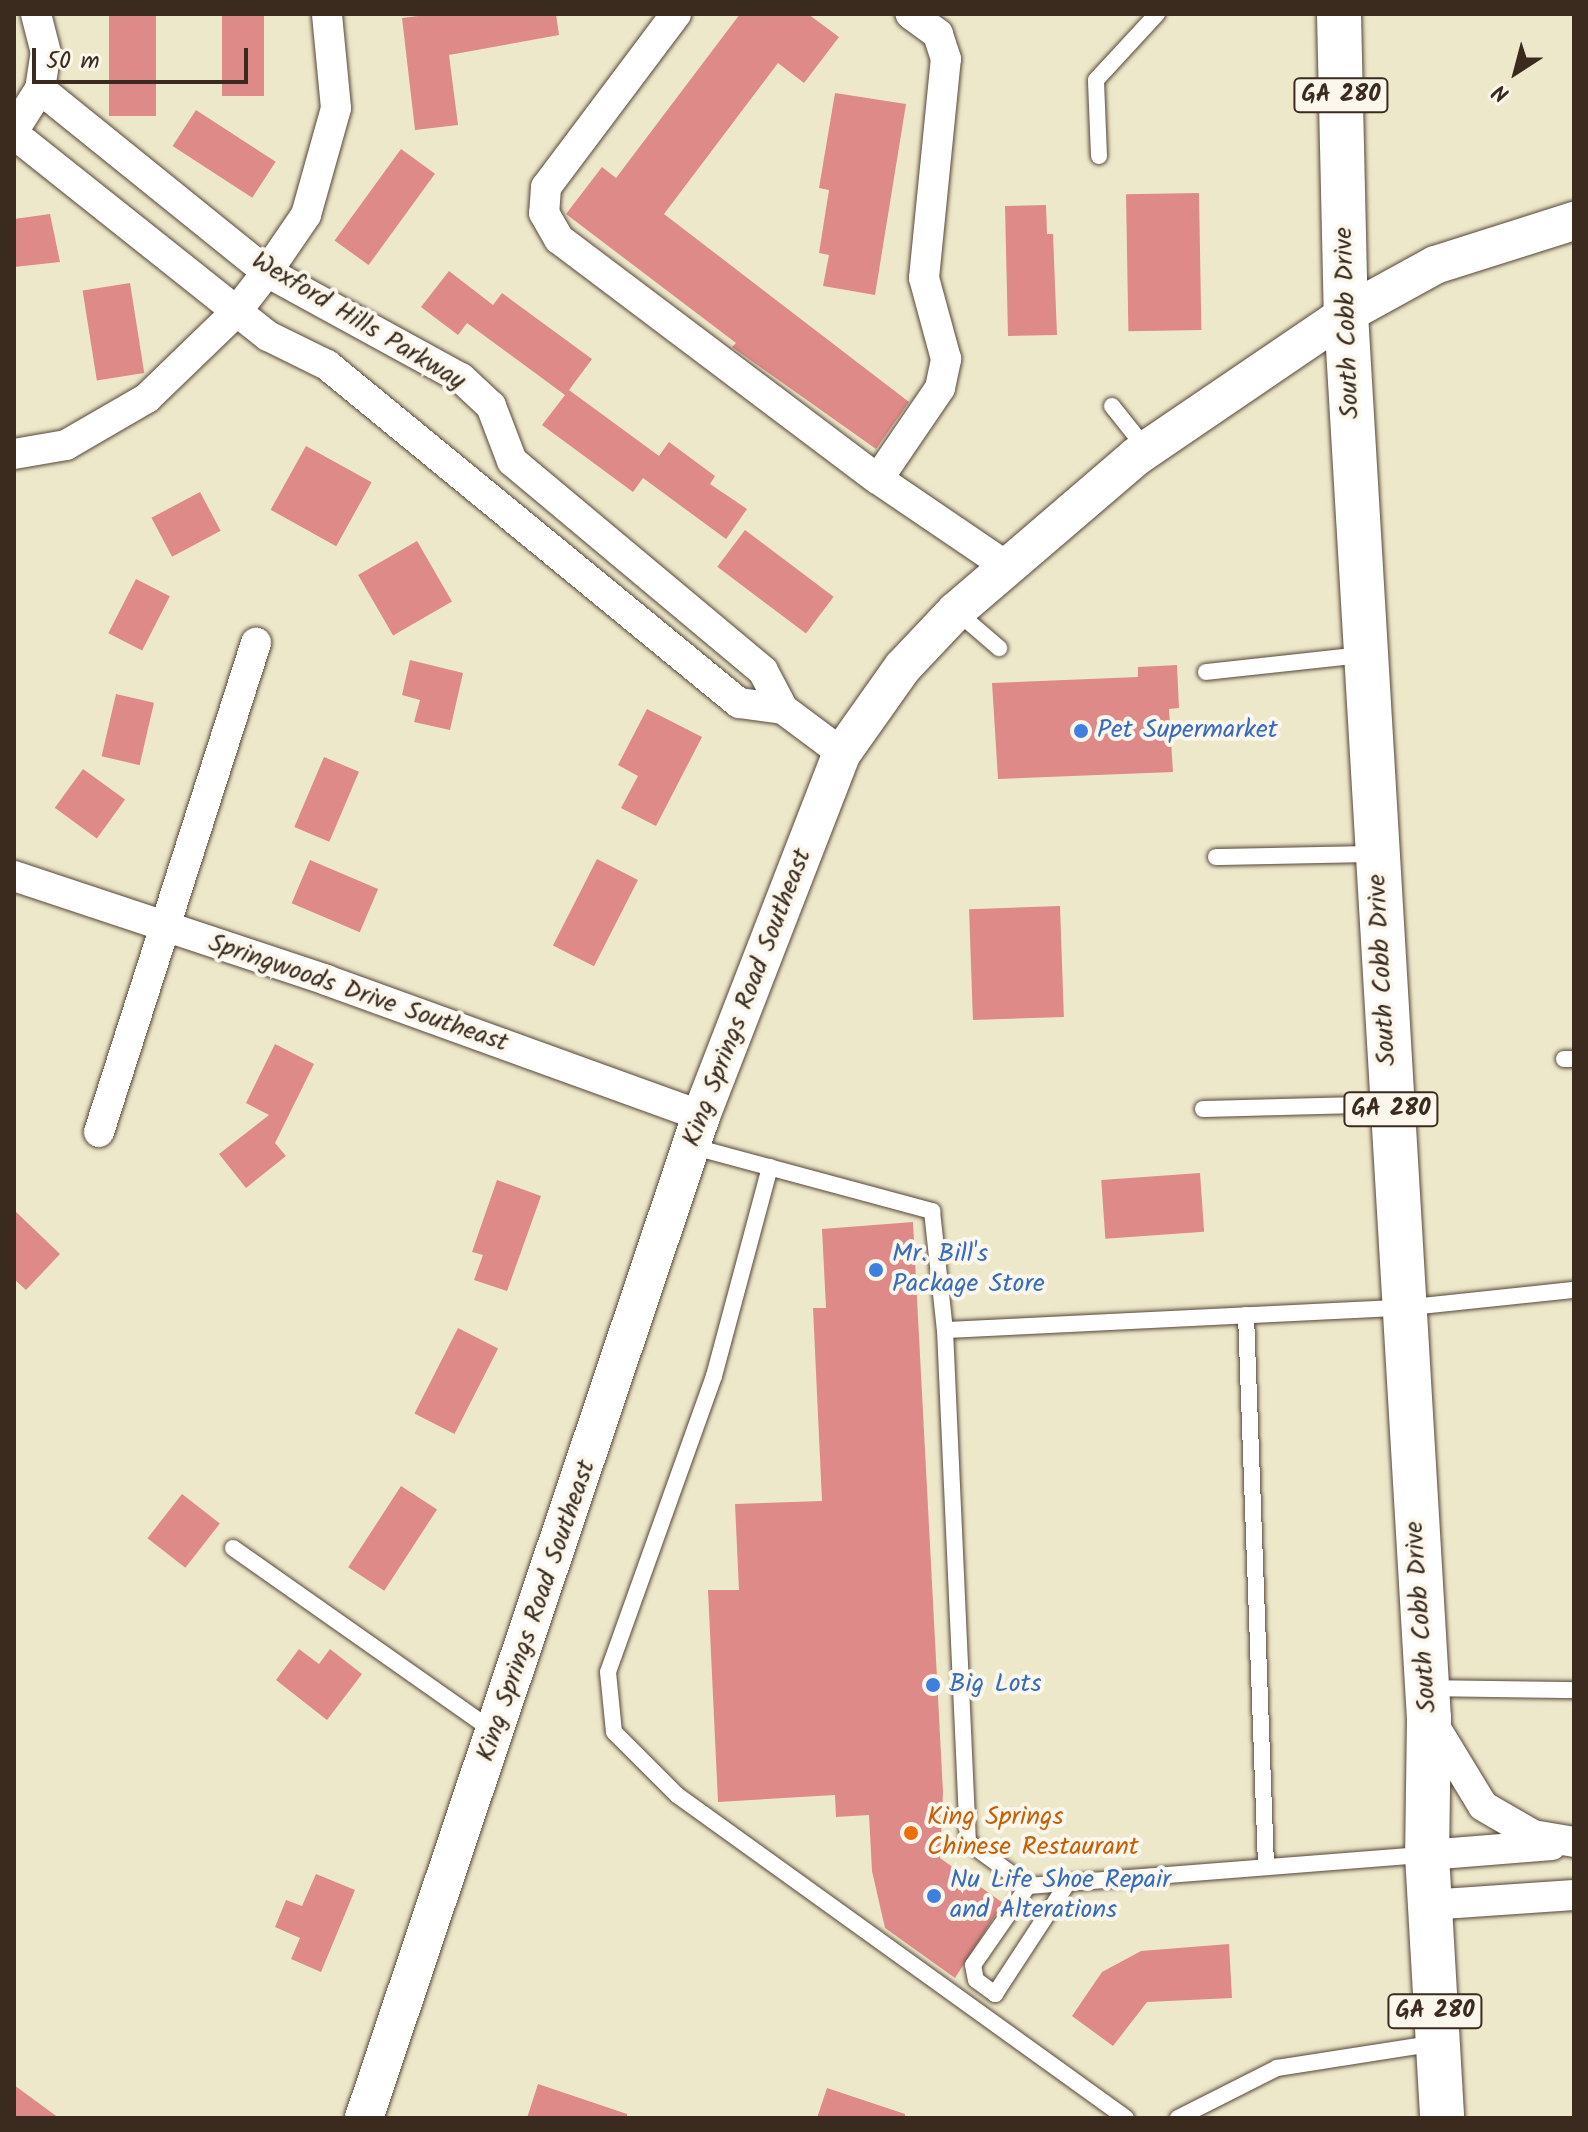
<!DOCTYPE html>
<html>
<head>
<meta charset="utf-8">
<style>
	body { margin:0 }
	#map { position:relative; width:1588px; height:2132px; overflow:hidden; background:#eee8cb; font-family:Kalam,sans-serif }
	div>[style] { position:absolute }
	.building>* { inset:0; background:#de8a88; transform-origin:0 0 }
	.roads { filter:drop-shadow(0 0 2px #564638) drop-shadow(0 0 2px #564638) }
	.service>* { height:16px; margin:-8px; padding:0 8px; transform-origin:8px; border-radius:8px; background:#fff }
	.minor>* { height:30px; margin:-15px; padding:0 15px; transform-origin:15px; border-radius:15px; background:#fff }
	.tertiary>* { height:38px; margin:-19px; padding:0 19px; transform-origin:19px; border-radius:19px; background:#fff }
	.primary>* { height:44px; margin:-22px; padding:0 22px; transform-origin:22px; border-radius:22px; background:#fff }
	.dots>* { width:22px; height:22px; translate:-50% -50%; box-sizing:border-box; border:4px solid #fbf7ec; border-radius:50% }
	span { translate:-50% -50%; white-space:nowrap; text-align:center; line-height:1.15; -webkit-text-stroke:8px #fbf7ec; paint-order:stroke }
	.shield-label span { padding:2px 6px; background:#fbf7ec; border:2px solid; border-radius:6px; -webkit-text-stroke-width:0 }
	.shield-label { font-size:24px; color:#3b2a1e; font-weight:700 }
	.street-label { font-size:26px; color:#3b2a1e }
	.shop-label { font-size:26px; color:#366cbe }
	.left { translate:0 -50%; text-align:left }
	.food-label { font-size:26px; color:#c56008 }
	.frame { position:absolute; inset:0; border:16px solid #3b2a1e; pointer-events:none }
	.north { position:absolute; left:1476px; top:32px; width:80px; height:80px; -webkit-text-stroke:6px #fbf7ec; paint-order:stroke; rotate:216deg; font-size:22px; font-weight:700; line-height:32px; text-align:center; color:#3b2a1e }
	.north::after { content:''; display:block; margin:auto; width:28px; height:36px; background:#3b2a1e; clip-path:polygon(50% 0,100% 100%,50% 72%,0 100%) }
	.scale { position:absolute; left:32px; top:48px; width:216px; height:36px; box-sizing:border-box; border:4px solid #3b2a1e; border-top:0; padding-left:10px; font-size:24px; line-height:28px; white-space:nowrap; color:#3b2a1e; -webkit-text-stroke:6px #fbf7ec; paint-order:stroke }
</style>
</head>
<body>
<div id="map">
	<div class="building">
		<i style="left:109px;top:14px;width:47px;height:102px"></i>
		<i style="left:222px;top:14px;width:42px;height:82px"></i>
		<i style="clip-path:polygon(434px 14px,556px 14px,559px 35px,449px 55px,458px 125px,415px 130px,402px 18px)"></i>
		<i style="clip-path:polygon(740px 14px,808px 14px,839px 37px,804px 83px,778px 63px,664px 214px,909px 402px,876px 449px,732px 347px,736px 343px,566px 214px,602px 167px,616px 178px)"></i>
		<i style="clip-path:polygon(835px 93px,906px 104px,875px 295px,823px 286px,829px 255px,819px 253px,829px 190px,819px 188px)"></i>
		<i style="left:196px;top:110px;width:95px;height:43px;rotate:33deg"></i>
		<i style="left:401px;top:149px;width:42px;height:113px;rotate:36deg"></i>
		<i style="left:1199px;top:193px;width:137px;height:73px;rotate:89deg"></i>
		<i style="clip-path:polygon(1046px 205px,1047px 234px,1053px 234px,1057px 335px,1008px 336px,1005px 206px)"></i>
		<i style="clip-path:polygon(50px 214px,60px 262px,14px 267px,14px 219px)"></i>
		<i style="clip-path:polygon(449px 271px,493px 305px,502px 293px,592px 359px,569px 390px,659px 456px,669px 442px,715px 476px,710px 484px,747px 509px,726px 539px,643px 478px,633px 492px,542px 425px,565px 395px,467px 323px,458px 335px,421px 307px)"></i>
		<i style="left:130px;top:283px;width:91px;height:48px;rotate:81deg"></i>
		<i style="left:306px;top:446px;width:75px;height:73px;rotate:29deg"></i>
		<i style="left:200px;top:492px;width:44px;height:55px;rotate:62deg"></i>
		<i style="left:745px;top:530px;width:111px;height:46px;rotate:37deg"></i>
		<i style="left:417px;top:541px;width:70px;height:68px;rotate:60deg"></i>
		<i style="left:136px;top:579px;width:38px;height:61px;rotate:27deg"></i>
		<i style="clip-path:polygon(410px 660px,463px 673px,450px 730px,414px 722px,420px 700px,402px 695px)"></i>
		<i style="clip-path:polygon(1177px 665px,1179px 708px,1169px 709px,1173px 772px,998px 779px,992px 683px,1138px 677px,1138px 667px)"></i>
		<i style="left:116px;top:694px;width:39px;height:64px;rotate:13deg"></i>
		<i style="clip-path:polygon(647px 709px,702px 737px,656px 826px,621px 808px,638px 776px,618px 765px)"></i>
		<i style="left:324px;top:757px;width:38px;height:76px;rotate:23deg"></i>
		<i style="left:83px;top:769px;width:52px;height:48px;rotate:36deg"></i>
		<i style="left:597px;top:859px;width:46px;height:97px;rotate:27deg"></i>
		<i style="left:310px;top:860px;width:74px;height:47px;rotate:23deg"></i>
		<i style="left:1060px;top:906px;width:111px;height:91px;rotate:88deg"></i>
		<i style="clip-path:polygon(275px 1044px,314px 1064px,275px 1143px,286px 1156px,246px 1188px,219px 1154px,269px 1115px,246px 1103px)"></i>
		<i style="left:1200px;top:1173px;width:59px;height:99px;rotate:86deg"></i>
		<i style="clip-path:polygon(497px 1180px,541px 1196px,507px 1291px,474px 1280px,483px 1255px,472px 1252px)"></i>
		<i style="clip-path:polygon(14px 1210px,60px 1254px,26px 1290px,14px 1279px)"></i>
		<i style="clip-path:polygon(913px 1222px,943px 1792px,940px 1858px,1003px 1903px,955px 1978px,885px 1928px,872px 1871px,869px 1815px,836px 1817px,835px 1795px,718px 1802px,708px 1590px,739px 1590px,735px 1504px,822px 1501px,813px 1308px,826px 1308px,822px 1229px)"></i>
		<i style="left:458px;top:1328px;width:45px;height:96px;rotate:27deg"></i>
		<i style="left:401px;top:1486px;width:43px;height:97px;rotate:33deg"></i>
		<i style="left:182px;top:1494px;width:48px;height:56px;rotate:38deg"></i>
		<i style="clip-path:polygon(299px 1649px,319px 1664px,330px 1649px,362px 1674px,327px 1720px,276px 1680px)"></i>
		<i style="clip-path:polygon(316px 1874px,355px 1890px,321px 1972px,291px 1959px,300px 1938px,275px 1927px,286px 1900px,302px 1906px)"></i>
		<i style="clip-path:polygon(1229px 1944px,1232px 1998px,1147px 2002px,1113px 2046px,1072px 2016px,1102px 1972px,1141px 1951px)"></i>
		<i style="clip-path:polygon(538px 2084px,627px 2114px,627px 2118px,527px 2118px)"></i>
		<i style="clip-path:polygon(14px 2085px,59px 2118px,14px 2118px)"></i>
		<i style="clip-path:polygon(827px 2088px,905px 2114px,905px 2118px,817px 2118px)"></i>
	</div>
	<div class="roads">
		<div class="service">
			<i style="left:1099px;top:156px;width:76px;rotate:-92.3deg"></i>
			<i style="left:1096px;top:80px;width:90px;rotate:-47.3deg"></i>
			<i style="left:1112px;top:406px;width:56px;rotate:51.5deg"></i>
			<i style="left:956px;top:611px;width:57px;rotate:40.7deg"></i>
			<i style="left:1206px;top:672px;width:158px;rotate:-6.2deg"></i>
			<i style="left:1216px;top:857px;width:159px;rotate:-1.1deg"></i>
			<i style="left:1564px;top:1059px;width:10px"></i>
			<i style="left:1203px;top:1109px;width:186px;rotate:-1.5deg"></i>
			<i style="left:691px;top:1146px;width:250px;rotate:15.1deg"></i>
			<i style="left:932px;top:1211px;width:120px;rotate:83.8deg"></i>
			<i style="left:945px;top:1330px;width:513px;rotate:87.43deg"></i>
			<i style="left:968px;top:1842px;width:74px;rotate:36.3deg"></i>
			<i style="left:1028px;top:1886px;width:398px;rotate:-4.5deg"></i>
			<i style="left:770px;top:1167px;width:216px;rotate:105deg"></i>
			<i style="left:714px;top:1376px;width:314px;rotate:109.7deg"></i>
			<i style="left:608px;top:1672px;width:60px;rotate:84.3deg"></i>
			<i style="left:614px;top:1732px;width:89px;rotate:45deg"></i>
			<i style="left:677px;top:1795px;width:553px;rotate:35.73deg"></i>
			<i style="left:1246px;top:1315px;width:552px;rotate:87.92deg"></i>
			<i style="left:945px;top:1330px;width:458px;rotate:-2.8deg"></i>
			<i style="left:1402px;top:1308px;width:173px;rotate:-6deg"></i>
			<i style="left:233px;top:1548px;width:320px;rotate:35.1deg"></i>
			<i style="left:1429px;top:1688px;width:145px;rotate:0.8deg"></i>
			<i style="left:1028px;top:1886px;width:96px;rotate:124.8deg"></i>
			<i style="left:973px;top:1965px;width:15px;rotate:79deg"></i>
			<i style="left:976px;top:1980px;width:24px;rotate:36deg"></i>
			<i style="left:995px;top:1994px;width:131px;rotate:-56.8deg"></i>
			<i style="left:1178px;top:2118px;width:111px;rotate:-26.8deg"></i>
			<i style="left:1277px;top:2068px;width:161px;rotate:-8.9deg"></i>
		</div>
		<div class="minor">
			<i style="left:676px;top:14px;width:216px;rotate:126.9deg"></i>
			<i style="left:546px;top:187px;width:26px;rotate:94deg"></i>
			<i style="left:544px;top:213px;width:30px;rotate:60deg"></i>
			<i style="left:559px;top:239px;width:399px;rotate:37deg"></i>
			<i style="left:878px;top:479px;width:155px;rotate:34.2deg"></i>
			<i style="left:40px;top:89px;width:292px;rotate:38.9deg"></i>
			<i style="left:267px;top:272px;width:221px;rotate:28.7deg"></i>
			<i style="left:461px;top:378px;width:41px;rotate:43deg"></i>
			<i style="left:491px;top:406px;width:59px;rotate:69.1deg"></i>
			<i style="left:512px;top:461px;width:327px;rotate:39.9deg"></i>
			<i style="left:763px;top:671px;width:43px;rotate:62.2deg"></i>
			<i style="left:783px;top:709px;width:74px;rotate:36.7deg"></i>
			<i style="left:14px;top:130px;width:49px;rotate:-57.6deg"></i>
			<i style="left:40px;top:89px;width:36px;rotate:-81deg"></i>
			<i style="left:46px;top:53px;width:40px;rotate:-104.4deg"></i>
			<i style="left:14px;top:134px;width:325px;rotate:38.5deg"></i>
			<i style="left:268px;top:336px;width:66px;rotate:26.2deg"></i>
			<i style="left:327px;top:365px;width:533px;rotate:39.37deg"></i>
			<i style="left:739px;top:703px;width:44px;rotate:7.8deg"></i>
			<i style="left:14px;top:454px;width:53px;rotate:-9.8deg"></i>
			<i style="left:66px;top:445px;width:94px;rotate:-30.1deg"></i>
			<i style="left:147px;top:398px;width:124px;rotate:-44deg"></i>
			<i style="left:236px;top:312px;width:51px;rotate:-52.2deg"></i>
			<i style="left:267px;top:272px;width:69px;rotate:-55.6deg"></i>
			<i style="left:306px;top:215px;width:111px;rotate:-74.3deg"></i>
			<i style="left:336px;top:108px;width:94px;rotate:-95.5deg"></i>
			<i style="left:878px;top:479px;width:110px;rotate:-55.7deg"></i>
			<i style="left:940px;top:388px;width:30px;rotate:-78deg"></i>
			<i style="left:946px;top:359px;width:84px;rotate:-105.2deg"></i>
			<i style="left:924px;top:278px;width:220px;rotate:-84.3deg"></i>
			<i style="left:946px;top:59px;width:26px;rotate:-108deg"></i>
			<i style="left:938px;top:34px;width:34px;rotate:-144deg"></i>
			<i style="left:14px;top:876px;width:329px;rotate:18.4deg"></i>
			<i style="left:326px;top:980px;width:399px;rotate:19.9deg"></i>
			<i style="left:99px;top:1132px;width:514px;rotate:-72.2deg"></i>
			<i style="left:1432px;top:1722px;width:98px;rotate:58.7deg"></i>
			<i style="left:1483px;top:1806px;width:58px;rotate:30.1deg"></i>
			<i style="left:1533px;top:1835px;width:42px;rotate:9.7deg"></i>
			<i style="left:1427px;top:1855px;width:125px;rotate:-4.6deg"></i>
			<i style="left:1428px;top:1905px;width:146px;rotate:-3.9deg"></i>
		</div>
		<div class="tertiary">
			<i style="left:364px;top:2118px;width:1057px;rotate:-71.41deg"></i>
			<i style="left:701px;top:1116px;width:389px;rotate:-68.8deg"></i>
			<i style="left:842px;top:753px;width:105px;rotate:-54.7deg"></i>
			<i style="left:903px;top:667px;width:77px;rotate:-46.6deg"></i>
			<i style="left:956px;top:611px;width:238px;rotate:-40.6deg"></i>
			<i style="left:1137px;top:456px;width:253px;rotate:-34.2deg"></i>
			<i style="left:1346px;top:314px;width:102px;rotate:-28.8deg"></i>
			<i style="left:1435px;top:265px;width:146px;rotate:-17.6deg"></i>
		</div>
		<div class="primary">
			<i style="left:1339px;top:14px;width:300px;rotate:88.7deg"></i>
			<i style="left:1346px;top:314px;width:1406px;rotate:86.62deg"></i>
			<i style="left:1429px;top:1718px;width:137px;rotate:90.8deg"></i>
			<i style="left:1427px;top:1855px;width:263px;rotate:86.7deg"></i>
		</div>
	</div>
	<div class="dots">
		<i style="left:1081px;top:731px;background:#3f7fe0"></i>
		<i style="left:876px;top:1270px;background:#3f7fe0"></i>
		<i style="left:933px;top:1685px;background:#3f7fe0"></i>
		<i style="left:911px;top:1833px;background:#e8710a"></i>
		<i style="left:934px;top:1896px;background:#3f7fe0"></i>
	</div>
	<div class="shield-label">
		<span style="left:1341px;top:95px">GA 280</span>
		<span style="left:1391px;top:1109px">GA 280</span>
		<span style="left:1435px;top:2011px">GA 280</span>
	</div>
	<div class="street-label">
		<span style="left:358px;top:322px;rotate:31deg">Wexford Hills Parkway</span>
		<span style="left:1348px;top:323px;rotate:-92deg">South Cobb Drive</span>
		<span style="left:1383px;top:970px;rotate:-93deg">South Cobb Drive</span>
		<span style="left:358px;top:994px;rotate:19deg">Springwoods Drive Southeast</span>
		<span style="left:748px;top:998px;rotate:-69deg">King Springs Road Southeast</span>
		<span style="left:537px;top:1611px;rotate:-71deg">King Springs Road Southeast</span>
		<span style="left:1422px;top:1617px;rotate:-94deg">South Cobb Drive</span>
	</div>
	<div class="shop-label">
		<span class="left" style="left:1097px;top:731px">Pet Supermarket</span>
		<span class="left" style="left:892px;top:1270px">Mr. Bill's<br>Package Store</span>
		<span class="left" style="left:949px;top:1685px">Big Lots</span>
		<span class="left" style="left:950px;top:1896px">Nu Life Shoe Repair<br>and Alterations</span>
	</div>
	<div class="food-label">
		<span class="left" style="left:927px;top:1833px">King Springs<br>Chinese Restaurant</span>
	</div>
	<div class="frame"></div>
	<div class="north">N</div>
	<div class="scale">50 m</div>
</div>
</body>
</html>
